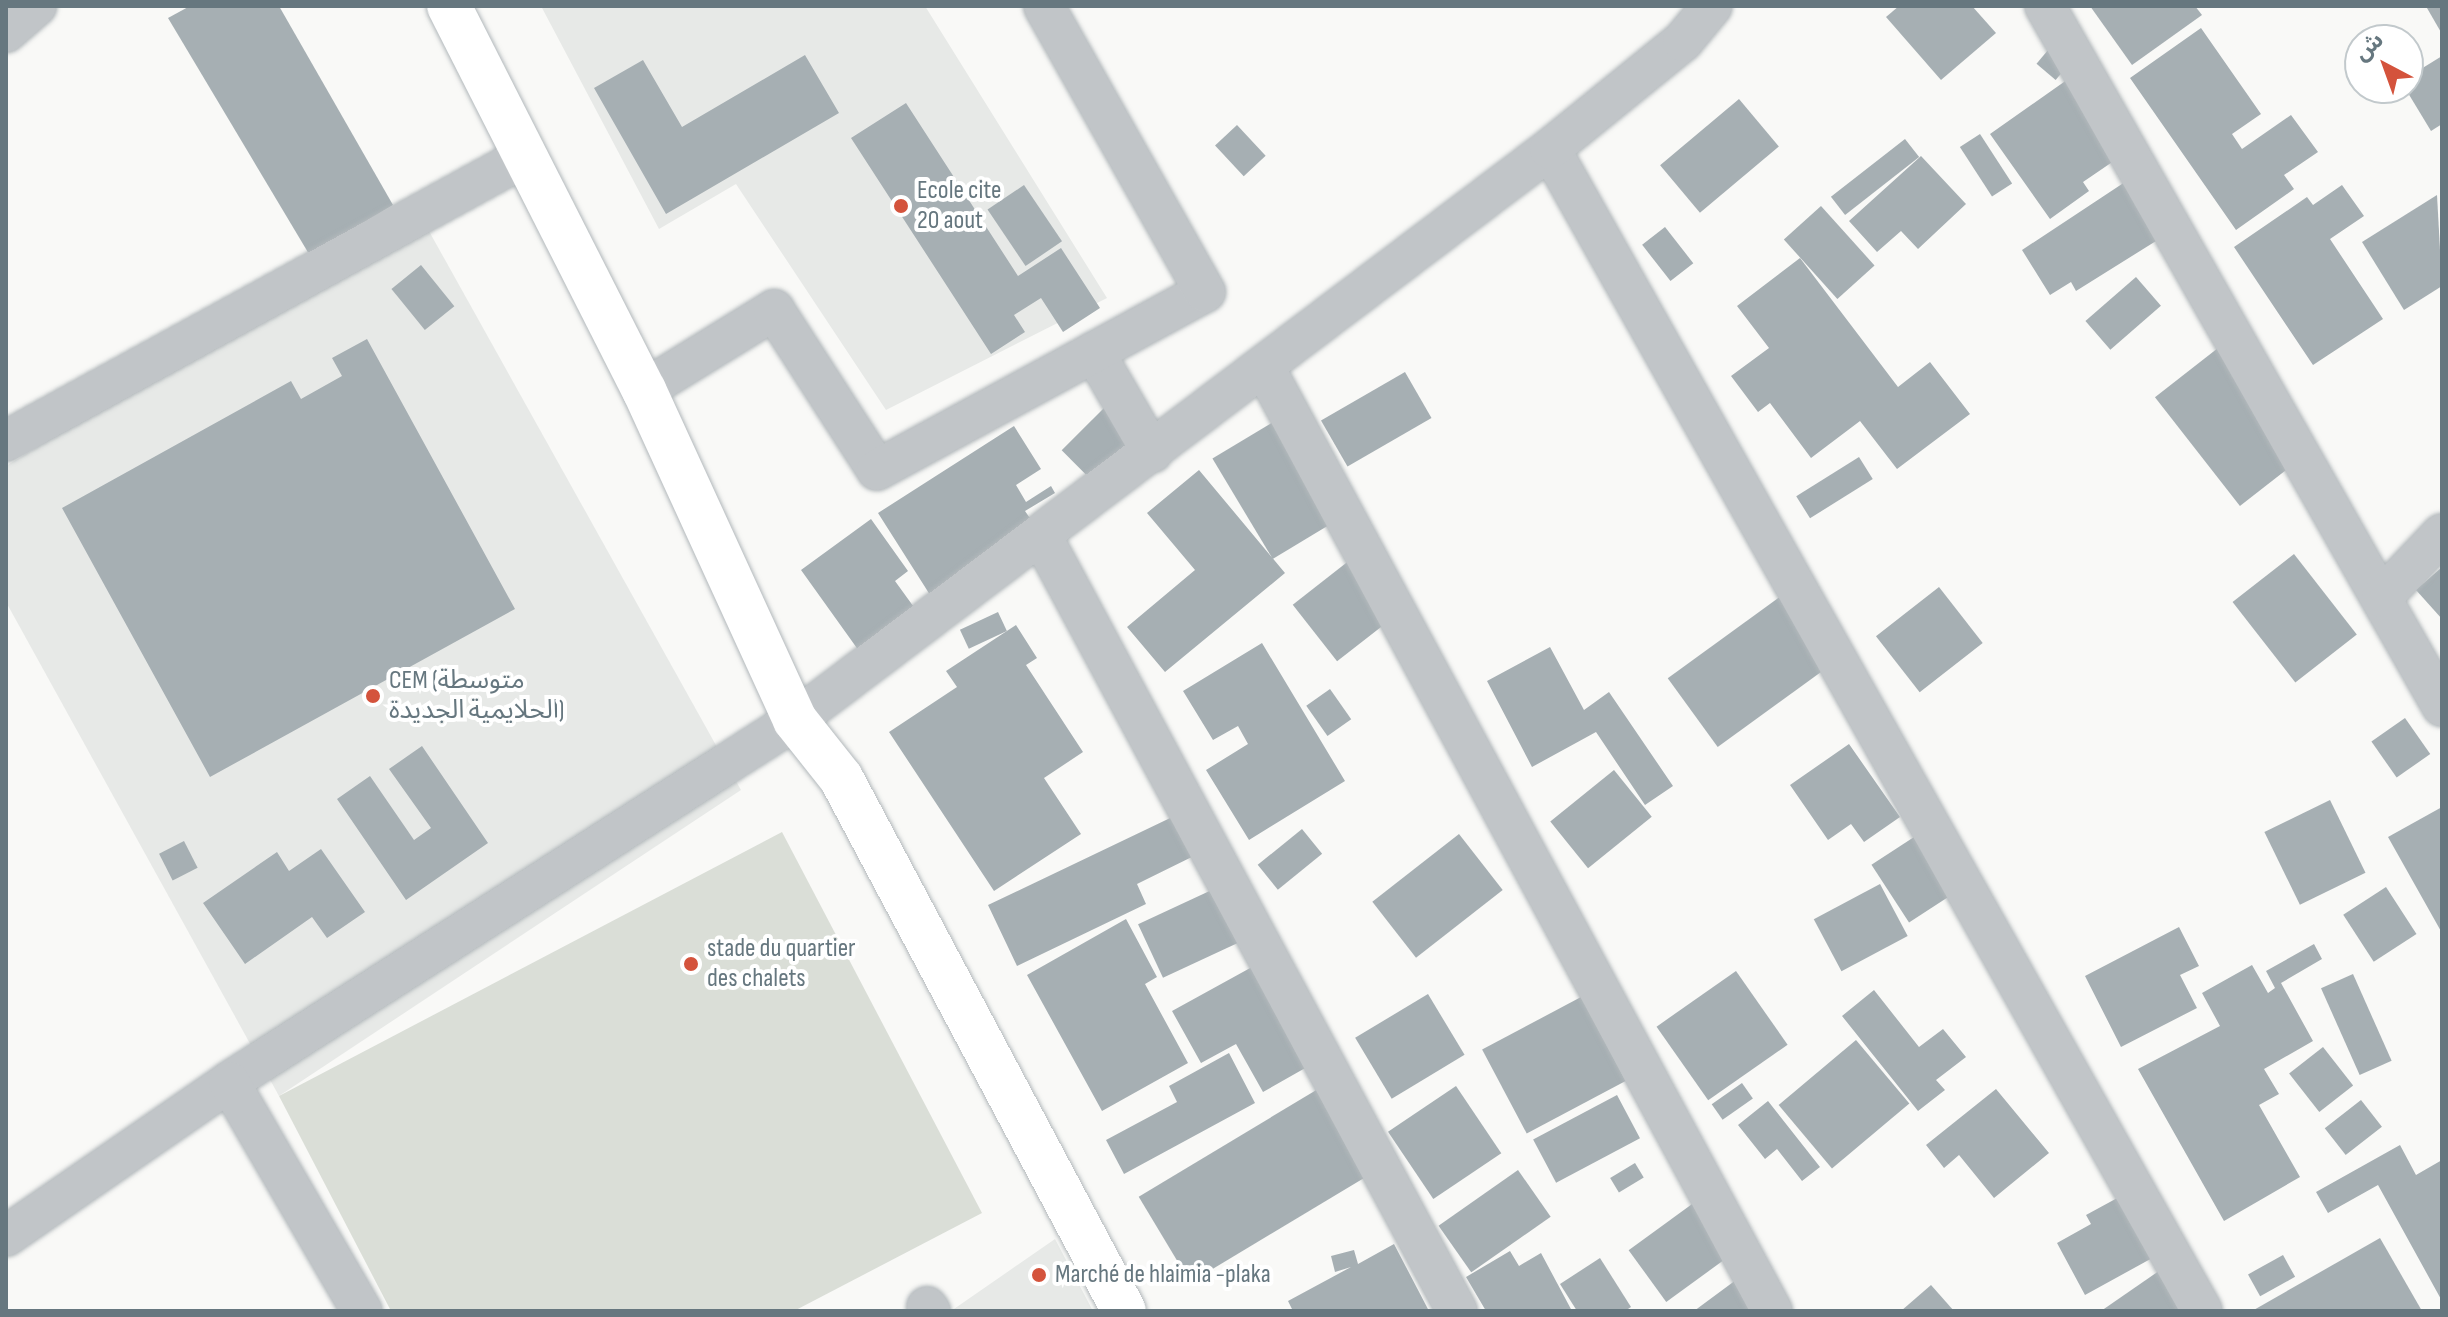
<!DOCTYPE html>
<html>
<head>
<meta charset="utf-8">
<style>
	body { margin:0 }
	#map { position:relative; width:2448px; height:1317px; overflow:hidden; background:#f9f9f7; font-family:"Sofia Sans Condensed","Noto Sans Arabic",sans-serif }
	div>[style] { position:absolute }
	.built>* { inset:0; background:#e7e9e7 }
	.green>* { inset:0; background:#daded7 }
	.building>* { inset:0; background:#a6afb3; transform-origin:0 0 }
	.roads { filter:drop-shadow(0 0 2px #b2b8bb) drop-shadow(0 0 2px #b2b8bb) }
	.street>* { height:40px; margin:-20px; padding:0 20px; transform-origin:20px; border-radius:20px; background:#c1c5c8 }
	.primary>* { height:44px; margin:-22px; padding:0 22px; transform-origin:22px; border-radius:22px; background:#fff }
	.dots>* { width:22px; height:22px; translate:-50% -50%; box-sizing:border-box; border:4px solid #fff; border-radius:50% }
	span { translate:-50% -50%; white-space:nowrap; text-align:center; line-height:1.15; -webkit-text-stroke:8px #fff; paint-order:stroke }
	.poi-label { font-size:26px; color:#66777f }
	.left { translate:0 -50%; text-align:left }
	.frame { position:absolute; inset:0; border:8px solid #66777f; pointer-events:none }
	.north { position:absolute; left:2344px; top:24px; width:80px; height:80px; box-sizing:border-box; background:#fff; border:2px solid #c2c9cc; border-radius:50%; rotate:319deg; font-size:22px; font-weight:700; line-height:32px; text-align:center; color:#66777f }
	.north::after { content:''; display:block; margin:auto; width:28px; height:36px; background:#d4533c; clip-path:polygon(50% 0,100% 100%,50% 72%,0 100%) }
</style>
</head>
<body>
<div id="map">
	<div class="built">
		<i style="clip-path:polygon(541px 6px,925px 6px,1107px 298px,886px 410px,736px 184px,659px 229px)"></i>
		<i style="clip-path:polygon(420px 215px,741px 790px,279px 1096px,6px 602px,6px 466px)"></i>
		<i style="clip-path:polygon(1055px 1239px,1093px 1311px,950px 1311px,951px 1311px)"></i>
	</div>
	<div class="green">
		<i style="clip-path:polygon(782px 832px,982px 1213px,794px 1311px,391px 1311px,279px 1096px)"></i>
	</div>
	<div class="building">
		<i style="clip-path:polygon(190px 6px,279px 6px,393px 205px,309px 254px,168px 18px)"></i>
		<i style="clip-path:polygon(1899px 6px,1972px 6px,1996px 33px,1941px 80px,1886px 17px)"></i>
		<i style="clip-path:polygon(2090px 6px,2195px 6px,2202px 15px,2132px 65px)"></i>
		<i style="clip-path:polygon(2430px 6px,2442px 6px,2442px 34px,2427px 8px)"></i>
		<i style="clip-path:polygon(2201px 28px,2261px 114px,2232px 134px,2242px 149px,2291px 115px,2318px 152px,2284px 175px,2294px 189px,2236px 230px,2130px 78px)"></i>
		<i style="left:2059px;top:37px;width:25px;height:35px;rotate:40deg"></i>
		<i style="clip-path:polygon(805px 55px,839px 113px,666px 214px,594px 88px,643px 60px,682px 127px)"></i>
		<i style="clip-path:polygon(2442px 56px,2442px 124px,2431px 131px,2405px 88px,2408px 77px)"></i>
		<i style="clip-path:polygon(2071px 77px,2124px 154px,2083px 182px,2089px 191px,2050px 219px,1990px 134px)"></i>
		<i style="left:1739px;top:99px;width:62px;height:103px;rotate:50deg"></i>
		<i style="clip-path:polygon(906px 103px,1018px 276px,1061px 248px,1100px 308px,1063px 332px,1041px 298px,1014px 315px,1025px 332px,991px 354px,851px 138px)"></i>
		<i style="left:1237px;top:125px;width:42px;height:30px;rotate:47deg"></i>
		<i style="left:1980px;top:134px;width:59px;height:24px;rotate:57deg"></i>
		<i style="left:1905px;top:139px;width:23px;height:94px;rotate:52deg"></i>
		<i style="clip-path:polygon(1921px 156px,1966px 204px,1918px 249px,1901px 231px,1877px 252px,1849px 221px)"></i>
		<i style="clip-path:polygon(2128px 180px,2164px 236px,2076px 291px,2071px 282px,2050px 295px,2022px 250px)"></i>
		<i style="left:1024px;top:185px;width:68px;height:44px;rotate:56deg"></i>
		<i style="clip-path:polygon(2342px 185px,2364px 216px,2330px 239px,2383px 319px,2313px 365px,2234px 247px,2307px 197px,2313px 205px)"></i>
		<i style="clip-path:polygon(2437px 195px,2442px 286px,2404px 310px,2362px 242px)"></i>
		<i style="left:1821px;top:206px;width:80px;height:50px;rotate:48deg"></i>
		<i style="left:1665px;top:227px;width:46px;height:29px;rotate:52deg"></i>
		<i style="clip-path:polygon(1800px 258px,1898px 387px,1930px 362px,1970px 414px,1897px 469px,1860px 421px,1811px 458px,1770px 403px,1758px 412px,1731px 376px,1769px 348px,1737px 306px)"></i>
		<i style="left:421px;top:265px;width:53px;height:38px;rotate:51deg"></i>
		<i style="left:2136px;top:277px;width:38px;height:67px;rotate:49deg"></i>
		<i style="clip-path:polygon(367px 339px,515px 609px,210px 777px,62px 508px,291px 381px,301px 399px,342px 376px,332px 358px)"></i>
		<i style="left:2218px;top:348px;width:138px;height:80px;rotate:52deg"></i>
		<i style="left:1405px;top:372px;width:53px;height:97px;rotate:60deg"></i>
		<i style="left:1114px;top:398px;width:48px;height:74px;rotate:45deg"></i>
		<i style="left:1275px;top:421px;width:117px;height:73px;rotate:59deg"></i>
		<i style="clip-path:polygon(1014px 426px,1041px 469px,1016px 485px,1026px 502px,1051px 486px,1055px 493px,1025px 511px,1038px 530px,932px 598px,878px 513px)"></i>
		<i style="left:1859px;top:457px;width:26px;height:74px;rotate:58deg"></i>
		<i style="clip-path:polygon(1199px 470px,1285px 573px,1165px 672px,1127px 627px,1195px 570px,1147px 513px)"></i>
		<i style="clip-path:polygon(871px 519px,908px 571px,895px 581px,916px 610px,859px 651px,801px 570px)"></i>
		<i style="left:2294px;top:554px;width:102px;height:78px;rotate:52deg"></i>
		<i style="left:1355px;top:556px;width:72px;height:79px;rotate:52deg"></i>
		<i style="clip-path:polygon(2442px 567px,2442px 619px,2416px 590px)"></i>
		<i style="left:1939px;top:587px;width:71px;height:80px;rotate:52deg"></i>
		<i style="left:1781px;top:596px;width:85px;height:140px;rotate:54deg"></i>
		<i style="left:998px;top:612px;width:21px;height:42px;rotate:65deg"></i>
		<i style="clip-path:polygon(1016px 625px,1037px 658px,1026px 665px,1083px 752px,1044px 778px,1081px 834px,994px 891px,889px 732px,957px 687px,946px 671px)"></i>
		<i style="clip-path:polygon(1262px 643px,1345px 781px,1249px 840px,1206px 770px,1248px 744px,1238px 726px,1213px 740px,1183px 691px)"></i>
		<i style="clip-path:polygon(1550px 647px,1584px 710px,1609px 692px,1673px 786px,1645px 805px,1596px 732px,1532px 767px,1487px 681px)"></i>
		<i style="left:1330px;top:689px;width:37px;height:29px;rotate:55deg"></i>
		<i style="left:2405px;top:718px;width:44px;height:41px;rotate:55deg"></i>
		<i style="clip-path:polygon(1849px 744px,1900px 817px,1864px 842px,1851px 824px,1828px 840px,1790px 785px)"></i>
		<i style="clip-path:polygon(422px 746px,488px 843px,406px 900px,337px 799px,370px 776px,414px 840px,431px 828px,389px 769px)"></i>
		<i style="left:1614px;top:770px;width:60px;height:82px;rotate:51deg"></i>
		<i style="left:2330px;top:800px;width:81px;height:73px;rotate:64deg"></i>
		<i style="clip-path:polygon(2442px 807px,2442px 933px,2388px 837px)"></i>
		<i style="clip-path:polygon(1189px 809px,1208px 849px,1137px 884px,1146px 904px,1017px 966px,988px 905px)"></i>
		<i style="left:1931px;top:826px;width:69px;height:71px;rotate:57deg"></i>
		<i style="left:1302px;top:829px;width:32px;height:57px;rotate:51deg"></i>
		<i style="left:1459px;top:834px;width:71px;height:110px;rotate:52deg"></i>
		<i style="left:184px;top:841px;width:30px;height:28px;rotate:63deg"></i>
		<i style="clip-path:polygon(321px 849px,365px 912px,327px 938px,312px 917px,245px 964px,203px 903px,277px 852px,289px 871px)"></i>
		<i style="left:1880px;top:884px;width:59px;height:75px;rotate:62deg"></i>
		<i style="left:2386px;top:887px;width:56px;height:51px;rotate:57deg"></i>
		<i style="left:1216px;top:888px;width:59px;height:86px;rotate:65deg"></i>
		<i style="clip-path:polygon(1126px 919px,1157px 977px,1145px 984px,1188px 1063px,1102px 1111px,1027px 975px)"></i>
		<i style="clip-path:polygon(2179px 927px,2199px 966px,2180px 975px,2197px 1008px,2121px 1047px,2085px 976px)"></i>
		<i style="clip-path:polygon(2314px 944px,2322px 959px,2281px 983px,2313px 1041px,2264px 1069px,2279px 1094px,2259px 1105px,2300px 1177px,2224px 1221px,2138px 1069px,2220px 1026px,2202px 993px,2252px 965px,2268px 993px,2275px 988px,2266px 971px)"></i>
		<i style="clip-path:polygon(1252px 967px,1307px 1067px,1263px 1092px,1236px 1044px,1201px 1063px,1172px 1011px)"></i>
		<i style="left:1736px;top:971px;width:90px;height:97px;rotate:55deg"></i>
		<i style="left:2353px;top:974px;width:95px;height:35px;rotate:66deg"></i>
		<i style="clip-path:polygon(1874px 990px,1919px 1047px,1943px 1029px,1966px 1057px,1936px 1080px,1945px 1090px,1918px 1111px,1842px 1016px)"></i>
		<i style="left:1428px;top:994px;width:71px;height:85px;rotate:59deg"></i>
		<i style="left:1581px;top:997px;width:95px;height:112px;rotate:62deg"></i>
		<i style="left:1856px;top:1040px;width:83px;height:101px;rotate:50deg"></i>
		<i style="left:2323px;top:1047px;width:49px;height:43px;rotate:52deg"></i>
		<i style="clip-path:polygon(1229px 1053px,1255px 1103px,1124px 1174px,1106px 1140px,1177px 1102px,1169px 1086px)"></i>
		<i style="left:1742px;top:1083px;width:19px;height:37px;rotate:55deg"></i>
		<i style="left:1323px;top:1086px;width:100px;height:215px;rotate:59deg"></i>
		<i style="left:1456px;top:1086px;width:81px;height:82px;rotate:56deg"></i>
		<i style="clip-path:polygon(1996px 1089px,2049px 1153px,1994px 1198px,1959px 1155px,1944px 1168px,1926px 1145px)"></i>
		<i style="left:1617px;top:1095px;width:49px;height:95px;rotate:62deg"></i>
		<i style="left:2361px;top:1100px;width:34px;height:46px;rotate:52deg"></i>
		<i style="clip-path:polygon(1768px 1101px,1820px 1167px,1802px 1181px,1777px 1149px,1765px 1159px,1738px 1125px)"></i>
		<i style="clip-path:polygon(2400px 1145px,2416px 1175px,2442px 1160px,2442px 1301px,2378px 1185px,2328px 1213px,2316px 1192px)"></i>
		<i style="left:1635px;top:1163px;width:17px;height:29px;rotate:59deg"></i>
		<i style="left:1518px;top:1170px;width:57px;height:97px;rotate:55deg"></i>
		<i style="clip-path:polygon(2132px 1190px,2165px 1251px,2085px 1295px,2057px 1243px,2091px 1224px,2086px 1215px)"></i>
		<i style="left:1699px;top:1199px;width:64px;height:87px;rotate:54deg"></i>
		<i style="clip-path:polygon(2380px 1238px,2422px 1311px,2252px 1311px)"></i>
		<i style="clip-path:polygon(1394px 1244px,1429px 1311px,1293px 1311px,1288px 1301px,1351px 1267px,1335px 1272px,1331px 1256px,1354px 1250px,1358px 1264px)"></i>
		<i style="clip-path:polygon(1510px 1251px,1519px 1266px,1541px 1253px,1572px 1311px,1486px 1311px,1466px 1277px)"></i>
		<i style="left:2283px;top:1255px;width:25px;height:40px;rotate:61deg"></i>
		<i style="clip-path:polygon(1600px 1258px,1631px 1307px,1625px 1311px,1577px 1311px,1560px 1284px)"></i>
		<i style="clip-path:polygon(2169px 1264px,2201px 1311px,2101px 1311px)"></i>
		<i style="clip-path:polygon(1740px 1277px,1765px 1311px,1694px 1311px)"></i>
		<i style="clip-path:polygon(1931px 1285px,1954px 1311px,1901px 1311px)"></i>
	</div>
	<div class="roads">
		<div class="street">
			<i style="left:2045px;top:6px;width:805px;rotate:60.44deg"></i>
			<i style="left:6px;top:32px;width:40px;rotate:-41deg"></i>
			<i style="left:1550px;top:149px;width:1332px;rotate:60.7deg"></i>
			<i style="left:1094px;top:352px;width:116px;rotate:59.9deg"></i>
			<i style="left:1265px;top:369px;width:1070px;rotate:61.71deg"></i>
			<i style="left:644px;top:390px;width:153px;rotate:-31.6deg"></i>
			<i style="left:774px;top:310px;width:190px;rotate:57.2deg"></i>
			<i style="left:877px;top:470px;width:373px;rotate:-28.5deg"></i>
			<i style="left:1205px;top:292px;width:328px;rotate:-119.4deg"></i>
			<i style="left:6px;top:441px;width:593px;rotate:-28.73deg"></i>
			<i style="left:1043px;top:539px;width:876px;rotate:61.8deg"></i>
			<i style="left:2382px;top:597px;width:87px;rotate:-46.4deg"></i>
			<i style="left:229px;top:1082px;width:672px;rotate:-32.6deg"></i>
			<i style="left:795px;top:720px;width:947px;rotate:-37.1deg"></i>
			<i style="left:1550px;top:149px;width:171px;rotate:-39.1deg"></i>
			<i style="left:1683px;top:41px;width:45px;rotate:-50.4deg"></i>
			<i style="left:6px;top:1236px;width:271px;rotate:-34.6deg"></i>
			<i style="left:229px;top:1082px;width:265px;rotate:59.9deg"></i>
			<i style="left:927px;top:1307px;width:5px;rotate:53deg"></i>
		</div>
		<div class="primary">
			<i style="left:449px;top:6px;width:431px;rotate:63.1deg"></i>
			<i style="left:644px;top:390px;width:363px;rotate:65.4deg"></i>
			<i style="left:795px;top:720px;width:74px;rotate:51.6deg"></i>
			<i style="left:841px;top:778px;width:603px;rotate:62.03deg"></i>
		</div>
	</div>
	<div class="dots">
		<i style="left:901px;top:206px;background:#d4533c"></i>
		<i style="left:373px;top:696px;background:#d4533c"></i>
		<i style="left:691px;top:964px;background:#d4533c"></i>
		<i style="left:1039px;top:1275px;background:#d4533c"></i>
	</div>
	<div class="poi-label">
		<span class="left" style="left:917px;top:206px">Ecole cite<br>20 aout</span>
		<span class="left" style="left:389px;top:696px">CEM (متوسطة<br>الحلايمية الجديدة)</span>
		<span class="left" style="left:707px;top:964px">stade du quartier<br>des chalets</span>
		<span class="left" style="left:1055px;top:1275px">Marché de hlaimia -plaka</span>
	</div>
	<div class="frame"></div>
	<div class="north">ش</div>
</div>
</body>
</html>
